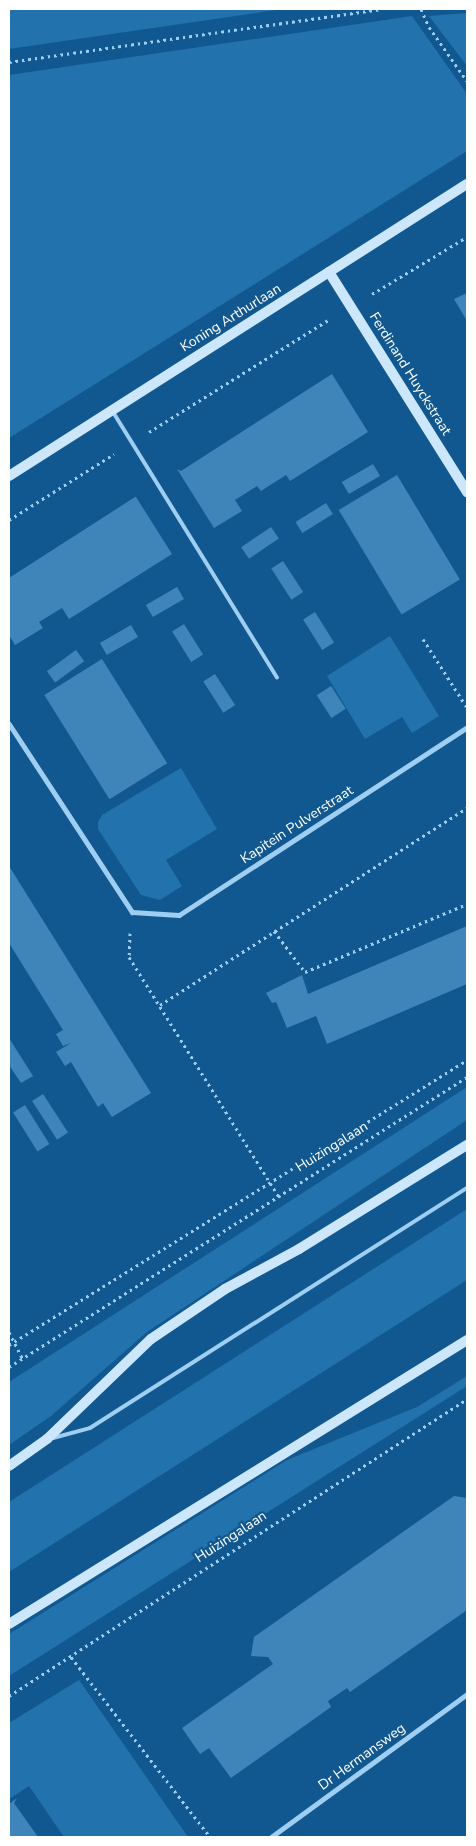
<!DOCTYPE html>
<html>
<head>
<meta charset="utf-8">
<style>
	body { margin:0 }
	#map { position:relative; width:476px; height:1846px; overflow:hidden; background:#125890; font-family:"Nunito Sans",sans-serif }
	div>[style] { position:absolute }
	.green>* { inset:0; background:#2172ad }
	.building>* { inset:0; background:#3f85ba; transform-origin:0 0 }
	.path>* { height:3px; margin-top:-1.5px; transform-origin:0; background:repeating-linear-gradient(90deg,#9ecef2 0 2.5px,transparent 0 6.5px) }
	.lane>* { height:4px; margin:-2px; padding:0 2px; transform-origin:2px; border-radius:2px; background:#9ecef2 }
	.street>* { height:5px; margin:-2.5px; padding:0 2.5px; transform-origin:2.5px; border-radius:2.5px; background:#9ecef2 }
	.secondary>* { height:10px; margin:-5px; padding:0 5px; transform-origin:5px; border-radius:5px; background:#cce7fc }
	span { translate:-50% -50%; white-space:nowrap; text-align:center; line-height:1.15; -webkit-text-stroke:4.5px #125890; paint-order:stroke }
	.street-label { font-size:14px; color:#fff }
	.frame { position:absolute; inset:0; border:10px solid #fff; pointer-events:none }
</style>
</head>
<body>
<div id="map">
	<div class="green">
		<i style="clip-path:polygon(9px 9px,283px 9px,9px 49px)"></i>
		<i style="clip-path:polygon(467px 13px,467px 66px,429px 16px)"></i>
		<i style="clip-path:polygon(412px 16px,467px 94px,467px 151px,9px 438px,9px 75px)"></i>
		<i style="clip-path:polygon(390px 636px,439px 716px,412px 733px,402px 717px,365px 739px,327px 676px)"></i>
		<i style="clip-path:polygon(181px 768px,217px 829px,166px 860px,182px 886px,160px 900px,141px 895px,98px 829px,98px 822px,102px 815px)"></i>
		<i style="clip-path:polygon(467px 1087px,467px 1120px,147px 1332px,51px 1416px,9px 1445px,9px 1382px)"></i>
		<i style="clip-path:polygon(467px 1209px,467px 1280px,9px 1572px,9px 1502px)"></i>
		<i style="clip-path:polygon(467px 1376px,467px 1386px,9px 1676px,9px 1634px,287px 1460px,417px 1407px)"></i>
		<i style="clip-path:polygon(79px 1680px,188px 1837px,64px 1837px,29px 1786px,9px 1799px,9px 1723px)"></i>
	</div>
	<div class="building">
		<i style="clip-path:polygon(467px 293px,467px 321px,454px 299px)"></i>
		<i style="clip-path:polygon(332px 374px,368px 432px,290px 481px,286px 475px,261px 491px,257px 486px,235px 500px,242px 511px,214px 528px,177px 469px,181px 471px)"></i>
		<i style="left:373px;top:464px;width:14px;height:36px;rotate:60deg"></i>
		<i style="left:397px;top:475px;width:122px;height:68px;rotate:59deg"></i>
		<i style="clip-path:polygon(135px 497px,136px 497px,172px 554px,69px 619px,62px 608px,39px 622px,43px 628px,15px 645px,9px 635px,9px 578px)"></i>
		<i style="left:326px;top:503px;width:13px;height:36px;rotate:58deg"></i>
		<i style="left:271px;top:527px;width:14px;height:36px;rotate:56deg"></i>
		<i style="left:283px;top:561px;width:37px;height:14px;rotate:57deg"></i>
		<i style="left:177px;top:587px;width:14px;height:36px;rotate:60deg"></i>
		<i style="left:315px;top:612px;width:36px;height:14px;rotate:58deg"></i>
		<i style="left:184px;top:624px;width:36px;height:14px;rotate:58deg"></i>
		<i style="left:131px;top:625px;width:14px;height:36px;rotate:60deg"></i>
		<i style="left:76px;top:650px;width:14px;height:36px;rotate:54deg"></i>
		<i style="left:102px;top:659px;width:123px;height:68px;rotate:58deg"></i>
		<i style="left:215px;top:674px;width:37px;height:14px;rotate:57deg"></i>
		<i style="left:331px;top:686px;width:27px;height:17px;rotate:57deg"></i>
		<i style="clip-path:polygon(9px 866px,151px 1093px,112px 1117px,103px 1103px,98px 1107px,71px 1062px,65px 1066px,56px 1052px,71px 1043px,63px 1046px,56px 1034px,63px 1030px,9px 943px)"></i>
		<i style="clip-path:polygon(467px 926px,467px 984px,327px 1044px,316px 1016px,287px 1028px,276px 1002px,272px 1003px,266px 993px,302px 975px,308px 994px)"></i>
		<i style="clip-path:polygon(9px 1038px,33px 1076px,21px 1083px,9px 1065px)"></i>
		<i style="left:43px;top:1094px;width:46px;height:13px;rotate:57deg"></i>
		<i style="left:25px;top:1105px;width:46px;height:14px;rotate:58deg"></i>
		<i style="clip-path:polygon(454px 1496px,467px 1498px,467px 1610px,350px 1692px,347px 1688px,328px 1701px,331px 1707px,231px 1778px,209px 1748px,200px 1754px,182px 1728px,273px 1664px,268px 1657px,251px 1656px,254px 1637px)"></i>
		<i style="clip-path:polygon(17px 1798px,14px 1803px,38px 1837px,9px 1837px,9px 1804px)"></i>
	</div>
	<div class="path">
		<i style="left:421px;top:9px;width:20px;rotate:66deg"></i>
		<i style="left:429px;top:27px;width:66px;rotate:54.9deg"></i>
		<i style="left:9px;top:62px;width:375px;rotate:-8.1deg"></i>
		<i style="left:372px;top:294px;width:111px;rotate:-31deg"></i>
		<i style="left:149px;top:432px;width:213px;rotate:-32deg"></i>
		<i style="left:9px;top:520px;width:124px;rotate:-32.2deg"></i>
		<i style="left:423px;top:639px;width:80px;rotate:57.3deg"></i>
		<i style="left:274px;top:931px;width:51px;rotate:52.9deg"></i>
		<i style="left:305px;top:972px;width:176px;rotate:-22.8deg"></i>
		<i style="left:130px;top:933px;width:24px;rotate:92deg"></i>
		<i style="left:129px;top:957px;width:283px;rotate:58deg"></i>
		<i style="left:160px;top:1005px;width:365px;rotate:-32.7deg"></i>
		<i style="left:9px;top:1332px;width:29px;rotate:63deg"></i>
		<i style="left:9px;top:1345px;width:539px;rotate:-31.89deg"></i>
		<i style="left:9px;top:1367px;width:542px;rotate:-32.34deg"></i>
		<i style="left:71px;top:1657px;width:227px;rotate:52.3deg"></i>
		<i style="left:9px;top:1696px;width:546px;rotate:-32.96deg"></i>
	</div>
	<div class="lane">
		<i style="left:113px;top:412px;width:312px;rotate:58.3deg"></i>
		<i style="left:53px;top:1438px;width:38px;rotate:-15deg"></i>
		<i style="left:90px;top:1428px;width:447px;rotate:-32.5deg"></i>
	</div>
	<div class="street">
		<i style="left:9px;top:724px;width:225px;rotate:56.8deg"></i>
		<i style="left:132px;top:912px;width:47px;rotate:3.7deg"></i>
		<i style="left:179px;top:915px;width:344px;rotate:-33.1deg"></i>
		<i style="left:271px;top:1837px;width:243px;rotate:-36.1deg"></i>
	</div>
	<div class="secondary">
		<i style="left:329px;top:272px;width:260px;rotate:57.9deg"></i>
		<i style="left:9px;top:476px;width:543px;rotate:-32.52deg"></i>
		<i style="left:9px;top:1466px;width:47px;rotate:-35.4deg"></i>
		<i style="left:47px;top:1439px;width:144px;rotate:-43.9deg"></i>
		<i style="left:151px;top:1339px;width:89px;rotate:-34deg"></i>
		<i style="left:225px;top:1289px;width:84px;rotate:-28.4deg"></i>
		<i style="left:299px;top:1249px;width:198px;rotate:-31.8deg"></i>
		<i style="left:9px;top:1624px;width:539px;rotate:-31.8deg"></i>
	</div>
	<div class="street-label">
		<span style="left:231px;top:318px;rotate:-32deg">Koning Arthurlaan</span>
		<span style="left:410px;top:374px;rotate:58deg">Ferdinand Huyckstraat</span>
		<span style="left:297px;top:825px;rotate:-33deg">Kapitein Pulverstraat</span>
		<span style="left:332px;top:1147px;rotate:-32deg">Huizingalaan</span>
		<span style="left:231px;top:1537px;rotate:-33deg">Huizingalaan</span>
		<span style="left:362px;top:1757px;rotate:-36deg">Dr Hermansweg</span>
	</div>
	<div class="frame"></div>
</div>
</body>
</html>
